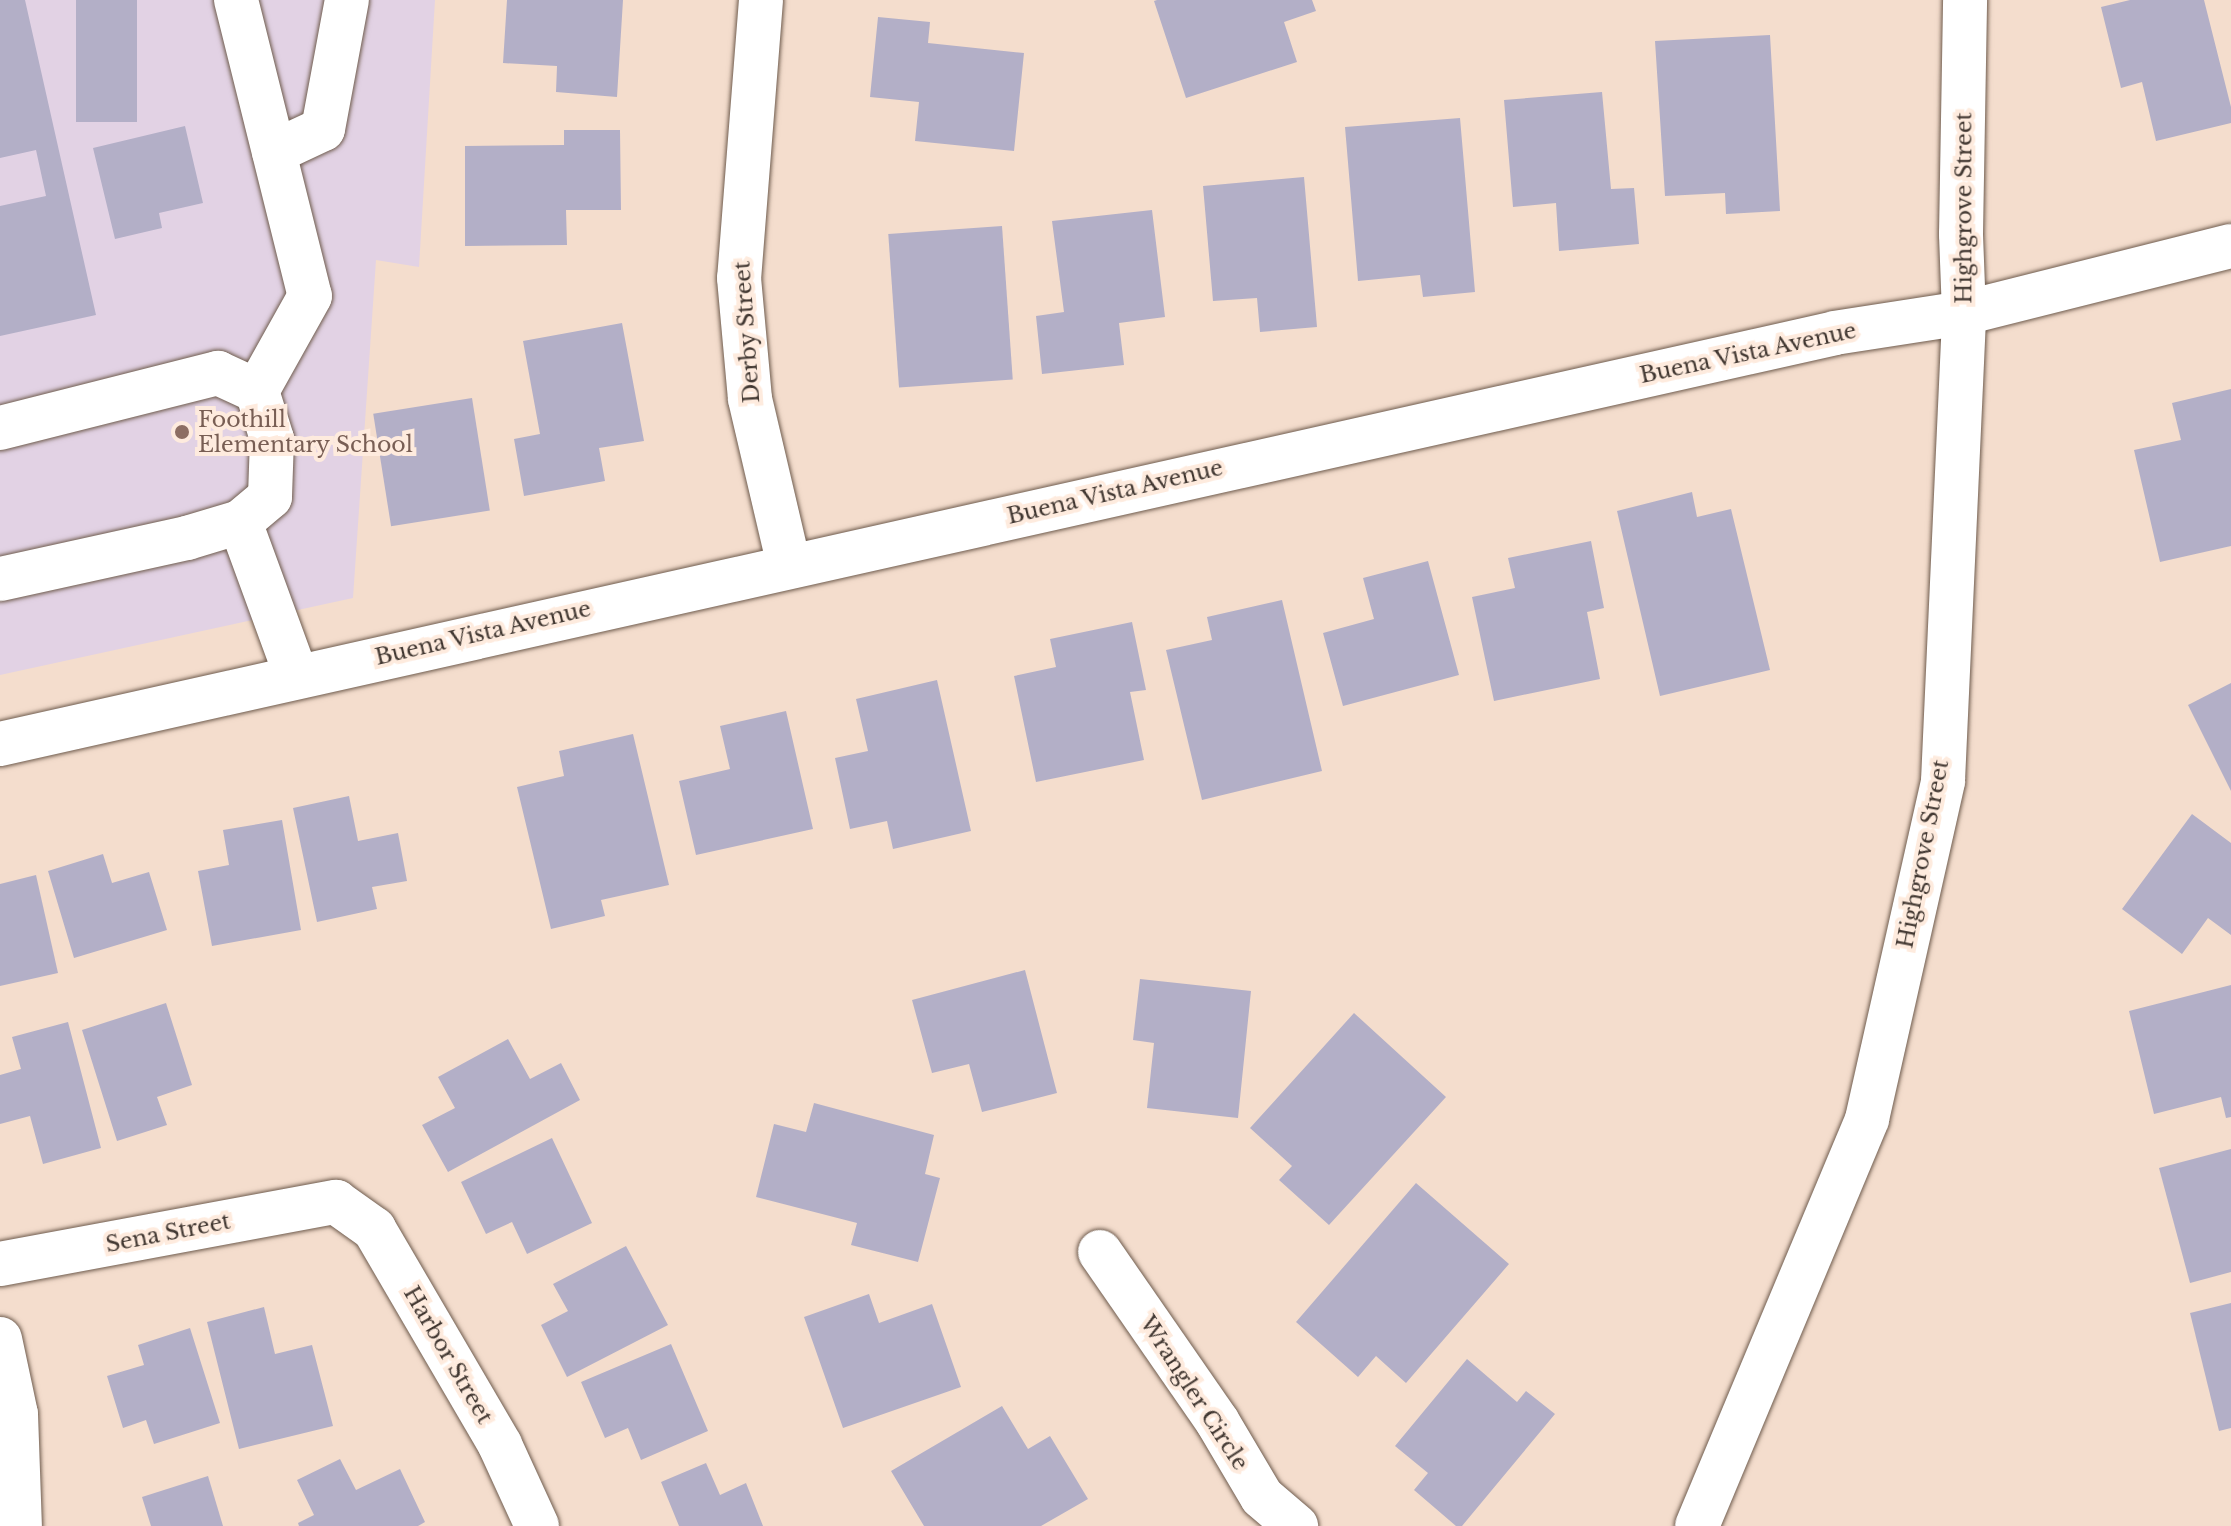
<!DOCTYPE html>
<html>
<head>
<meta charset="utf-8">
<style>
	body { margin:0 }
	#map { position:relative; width:2231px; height:1526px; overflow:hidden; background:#f4ddcd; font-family:"Libre Baskerville",serif }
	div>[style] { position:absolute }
	.education>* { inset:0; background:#e2d2e4 }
	.building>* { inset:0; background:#b3afc7; transform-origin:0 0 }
	.roads { filter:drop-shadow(0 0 2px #6f5c4e) drop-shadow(0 0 2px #6f5c4e) }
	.minor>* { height:44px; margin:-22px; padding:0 22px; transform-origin:22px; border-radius:22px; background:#fff }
	.dots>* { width:22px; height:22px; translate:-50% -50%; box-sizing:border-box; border:4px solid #feebde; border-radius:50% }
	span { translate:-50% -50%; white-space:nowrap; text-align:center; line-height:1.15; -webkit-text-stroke:8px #feebde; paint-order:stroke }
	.street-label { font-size:22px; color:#413731 }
	.education-label { font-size:22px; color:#785e54 }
	.left { translate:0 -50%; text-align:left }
</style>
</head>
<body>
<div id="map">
	<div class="education">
		<i style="clip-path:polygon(0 0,435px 0,419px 267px,376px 260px,353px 598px,0 675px)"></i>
	</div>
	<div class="building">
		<i style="clip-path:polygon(0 0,25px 0,96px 315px,0 336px,0 206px,46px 196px,36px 150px,0 158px)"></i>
		<i style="left:76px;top:0;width:61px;height:122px"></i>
		<i style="clip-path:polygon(507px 0,623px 0,617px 97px,556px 92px,557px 66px,503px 63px)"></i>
		<i style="clip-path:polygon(1157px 0,1312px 0,1316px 11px,1284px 22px,1297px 62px,1186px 98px,1154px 1px)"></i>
		<i style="clip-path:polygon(2130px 0,2204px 0,2231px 107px,2231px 123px,2156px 141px,2142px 82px,2121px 88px,2101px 7px)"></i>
		<i style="clip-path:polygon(878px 17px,930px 22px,928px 43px,1024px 53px,1014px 151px,915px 141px,919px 102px,870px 97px)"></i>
		<i style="clip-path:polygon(1770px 35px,1780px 211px,1726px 214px,1725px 193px,1665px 196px,1655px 41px)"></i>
		<i style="clip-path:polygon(1602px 92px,1611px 189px,1634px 188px,1639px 244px,1559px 251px,1556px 203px,1513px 207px,1504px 100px)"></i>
		<i style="clip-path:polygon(1460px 118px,1475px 292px,1423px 297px,1420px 275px,1358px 281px,1345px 127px)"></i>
		<i style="clip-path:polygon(185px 126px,203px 203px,159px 213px,162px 228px,115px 239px,93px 148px)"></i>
		<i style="clip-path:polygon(564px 130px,620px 130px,621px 210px,566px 210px,567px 245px,465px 246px,465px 146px,564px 145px)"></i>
		<i style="clip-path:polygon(1304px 177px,1317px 327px,1260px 332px,1257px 298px,1213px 301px,1203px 186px)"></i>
		<i style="clip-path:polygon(1152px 210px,1165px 317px,1119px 323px,1124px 365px,1042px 374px,1036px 316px,1064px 312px,1052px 221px)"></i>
		<i style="left:1002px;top:226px;width:154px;height:114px;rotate:86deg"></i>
		<i style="clip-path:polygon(622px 323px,644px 441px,599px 448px,605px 481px,524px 496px,514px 439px,540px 434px,523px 341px)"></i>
		<i style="clip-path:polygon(2231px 389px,2231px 546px,2160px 562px,2134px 450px,2181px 440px,2172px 403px)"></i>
		<i style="left:472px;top:398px;width:114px;height:100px;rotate:81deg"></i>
		<i style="clip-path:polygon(1692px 492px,1697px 517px,1731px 509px,1770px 670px,1660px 696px,1617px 511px)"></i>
		<i style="clip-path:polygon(1591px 541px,1604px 608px,1587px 612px,1600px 679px,1494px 701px,1472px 597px,1515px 588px,1508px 558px)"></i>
		<i style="clip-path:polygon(1428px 561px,1459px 675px,1343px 706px,1323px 633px,1374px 619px,1363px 578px)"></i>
		<i style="clip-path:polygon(1282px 600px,1322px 771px,1202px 800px,1166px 650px,1212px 640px,1207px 617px)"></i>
		<i style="clip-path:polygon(1132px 622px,1146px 690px,1130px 692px,1144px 760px,1036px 782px,1014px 676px,1056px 667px,1050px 639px)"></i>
		<i style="clip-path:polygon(937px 680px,971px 831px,893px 849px,887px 821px,850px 829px,835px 758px,868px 751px,856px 699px)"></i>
		<i style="clip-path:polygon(2231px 683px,2231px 791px,2188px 705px)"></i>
		<i style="clip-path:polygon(786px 711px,813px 829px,696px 855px,679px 781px,730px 769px,720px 726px)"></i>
		<i style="clip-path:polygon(633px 734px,669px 885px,601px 900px,605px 916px,551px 929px,517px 787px,564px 776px,559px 751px)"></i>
		<i style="clip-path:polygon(349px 796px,358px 841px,398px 833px,407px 881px,372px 887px,377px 909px,317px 922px,293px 808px)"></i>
		<i style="clip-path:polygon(2192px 814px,2231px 843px,2231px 935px,2208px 918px,2182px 954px,2122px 909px)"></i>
		<i style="clip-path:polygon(282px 820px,301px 930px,212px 946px,198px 871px,229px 865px,223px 830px)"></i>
		<i style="clip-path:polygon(103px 854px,112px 883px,149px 872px,167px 930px,74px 958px,48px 871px)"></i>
		<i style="clip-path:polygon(36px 875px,58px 973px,0 986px,0 884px)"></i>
		<i style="clip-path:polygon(1025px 970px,1057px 1093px,982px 1112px,969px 1064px,932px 1073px,912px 1000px)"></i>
		<i style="clip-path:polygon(1140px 979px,1251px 991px,1238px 1118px,1147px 1108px,1154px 1043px,1133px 1040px)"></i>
		<i style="clip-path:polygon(2231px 985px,2231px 1117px,2226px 1118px,2221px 1097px,2154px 1114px,2129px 1011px)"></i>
		<i style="clip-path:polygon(166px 1003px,192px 1085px,157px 1097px,167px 1125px,117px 1141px,82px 1030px)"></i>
		<i style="clip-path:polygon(1354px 1013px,1446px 1097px,1329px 1225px,1279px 1180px,1292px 1166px,1250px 1128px)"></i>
		<i style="clip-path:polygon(68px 1022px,101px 1148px,43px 1164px,30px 1116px,0 1124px,0 1075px,21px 1069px,12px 1037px)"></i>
		<i style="clip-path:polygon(508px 1039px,530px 1079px,561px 1063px,580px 1100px,448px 1172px,422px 1125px,455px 1108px,438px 1077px)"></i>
		<i style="clip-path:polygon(814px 1103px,934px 1135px,925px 1174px,940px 1178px,918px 1262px,851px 1245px,857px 1223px,756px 1197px,774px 1124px,806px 1132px)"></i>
		<i style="clip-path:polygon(552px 1138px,592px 1223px,527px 1254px,512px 1222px,486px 1234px,461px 1182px)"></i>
		<i style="clip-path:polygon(2231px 1149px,2231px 1272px,2190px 1283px,2159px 1168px)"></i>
		<i style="clip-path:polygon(1416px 1183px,1509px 1264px,1406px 1383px,1376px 1356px,1358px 1377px,1296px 1322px)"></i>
		<i style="clip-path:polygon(626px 1246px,668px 1325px,567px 1377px,541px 1325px,568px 1311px,553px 1284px)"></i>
		<i style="clip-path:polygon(869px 1294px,879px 1323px,932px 1304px,961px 1387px,843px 1428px,804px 1317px)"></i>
		<i style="clip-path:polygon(2231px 1303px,2231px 1428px,2219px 1431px,2190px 1313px)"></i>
		<i style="clip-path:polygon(264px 1307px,275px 1354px,312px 1345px,333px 1426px,239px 1449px,207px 1322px)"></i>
		<i style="clip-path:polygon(190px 1328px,220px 1423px,154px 1444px,146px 1420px,123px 1428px,107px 1376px,144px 1365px,138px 1345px)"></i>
		<i style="clip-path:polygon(671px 1344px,708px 1431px,641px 1460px,628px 1428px,605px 1438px,581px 1382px)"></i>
		<i style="clip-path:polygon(1467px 1359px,1517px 1402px,1526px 1391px,1555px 1414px,1462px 1526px,1456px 1526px,1414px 1490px,1428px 1473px,1395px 1446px)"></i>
		<i style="clip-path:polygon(1002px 1406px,1028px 1449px,1050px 1436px,1088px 1499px,1041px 1526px,924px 1526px,891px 1471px)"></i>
		<i style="clip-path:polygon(340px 1459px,356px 1490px,400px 1469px,425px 1522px,418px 1526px,299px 1526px,298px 1523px,314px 1515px,297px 1480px)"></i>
		<i style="clip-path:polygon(706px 1463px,720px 1495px,746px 1483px,763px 1526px,679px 1526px,661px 1482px)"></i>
		<i style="clip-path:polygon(208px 1476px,223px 1526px,151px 1526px,142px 1497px)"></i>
	</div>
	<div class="roads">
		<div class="minor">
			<i style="left:236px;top:0;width:305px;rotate:76deg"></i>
			<i style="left:310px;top:296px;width:109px;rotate:119.2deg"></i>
			<i style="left:761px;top:0;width:279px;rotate:94.5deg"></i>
			<i style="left:739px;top:278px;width:121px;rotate:84.8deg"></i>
			<i style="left:750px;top:399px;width:171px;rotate:76.8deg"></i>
			<i style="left:274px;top:152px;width:54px;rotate:-25.1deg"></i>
			<i style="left:323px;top:129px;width:131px;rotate:-79.5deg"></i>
			<i style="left:0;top:428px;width:225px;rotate:-14.2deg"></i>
			<i style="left:218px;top:373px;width:43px;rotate:24.8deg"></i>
			<i style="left:257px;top:391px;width:50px;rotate:72.6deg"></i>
			<i style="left:272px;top:439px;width:58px;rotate:92deg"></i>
			<i style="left:270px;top:497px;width:39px;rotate:140deg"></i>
			<i style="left:240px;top:522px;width:55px;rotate:163.2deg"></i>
			<i style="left:187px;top:538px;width:191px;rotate:167.6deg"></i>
			<i style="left:240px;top:522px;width:163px;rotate:69.9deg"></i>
			<i style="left:0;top:744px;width:1880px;rotate:-12.62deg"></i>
			<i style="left:1835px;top:333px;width:131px;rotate:-8.8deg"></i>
			<i style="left:1964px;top:313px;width:275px;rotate:-14.1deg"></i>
			<i style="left:1100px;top:1252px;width:206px;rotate:55.3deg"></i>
			<i style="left:1217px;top:1421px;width:88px;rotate:59.4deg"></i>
			<i style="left:1262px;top:1497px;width:45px;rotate:40.5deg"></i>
			<i style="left:0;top:1264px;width:342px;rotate:-10.5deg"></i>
			<i style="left:336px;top:1202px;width:47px;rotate:35.4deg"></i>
			<i style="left:374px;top:1229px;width:250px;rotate:59.7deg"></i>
			<i style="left:500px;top:1445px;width:89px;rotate:65.4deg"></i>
			<i style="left:0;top:1339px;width:77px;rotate:78deg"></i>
			<i style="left:16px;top:1414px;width:112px;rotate:88deg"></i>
			<i style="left:1697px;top:1526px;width:441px;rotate:-67.3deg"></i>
			<i style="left:1867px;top:1119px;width:346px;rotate:-77.3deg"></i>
			<i style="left:1943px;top:781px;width:468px;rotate:-87.4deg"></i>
			<i style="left:1964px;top:313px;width:79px;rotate:-92.2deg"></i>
			<i style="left:1961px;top:234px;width:234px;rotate:-89deg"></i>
		</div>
	</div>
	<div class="dots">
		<i style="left:182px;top:432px;background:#8d6e63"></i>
	</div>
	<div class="street-label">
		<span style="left:1964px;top:208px;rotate:-90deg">Highgrove Street</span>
		<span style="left:747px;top:332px;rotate:-94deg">Derby Street</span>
		<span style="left:1748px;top:353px;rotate:-12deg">Buena Vista Avenue</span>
		<span style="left:1115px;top:492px;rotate:-13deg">Buena Vista Avenue</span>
		<span style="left:483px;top:633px;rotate:-13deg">Buena Vista Avenue</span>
		<span style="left:1923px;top:854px;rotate:-79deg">Highgrove Street</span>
		<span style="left:168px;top:1233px;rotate:-11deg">Sena Street</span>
		<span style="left:448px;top:1355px;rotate:60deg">Harbor Street</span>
		<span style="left:1194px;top:1393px;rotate:57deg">Wrangler Circle</span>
	</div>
	<div class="education-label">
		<span class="left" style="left:198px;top:432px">Foothill<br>Elementary School</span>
	</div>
</div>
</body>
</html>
